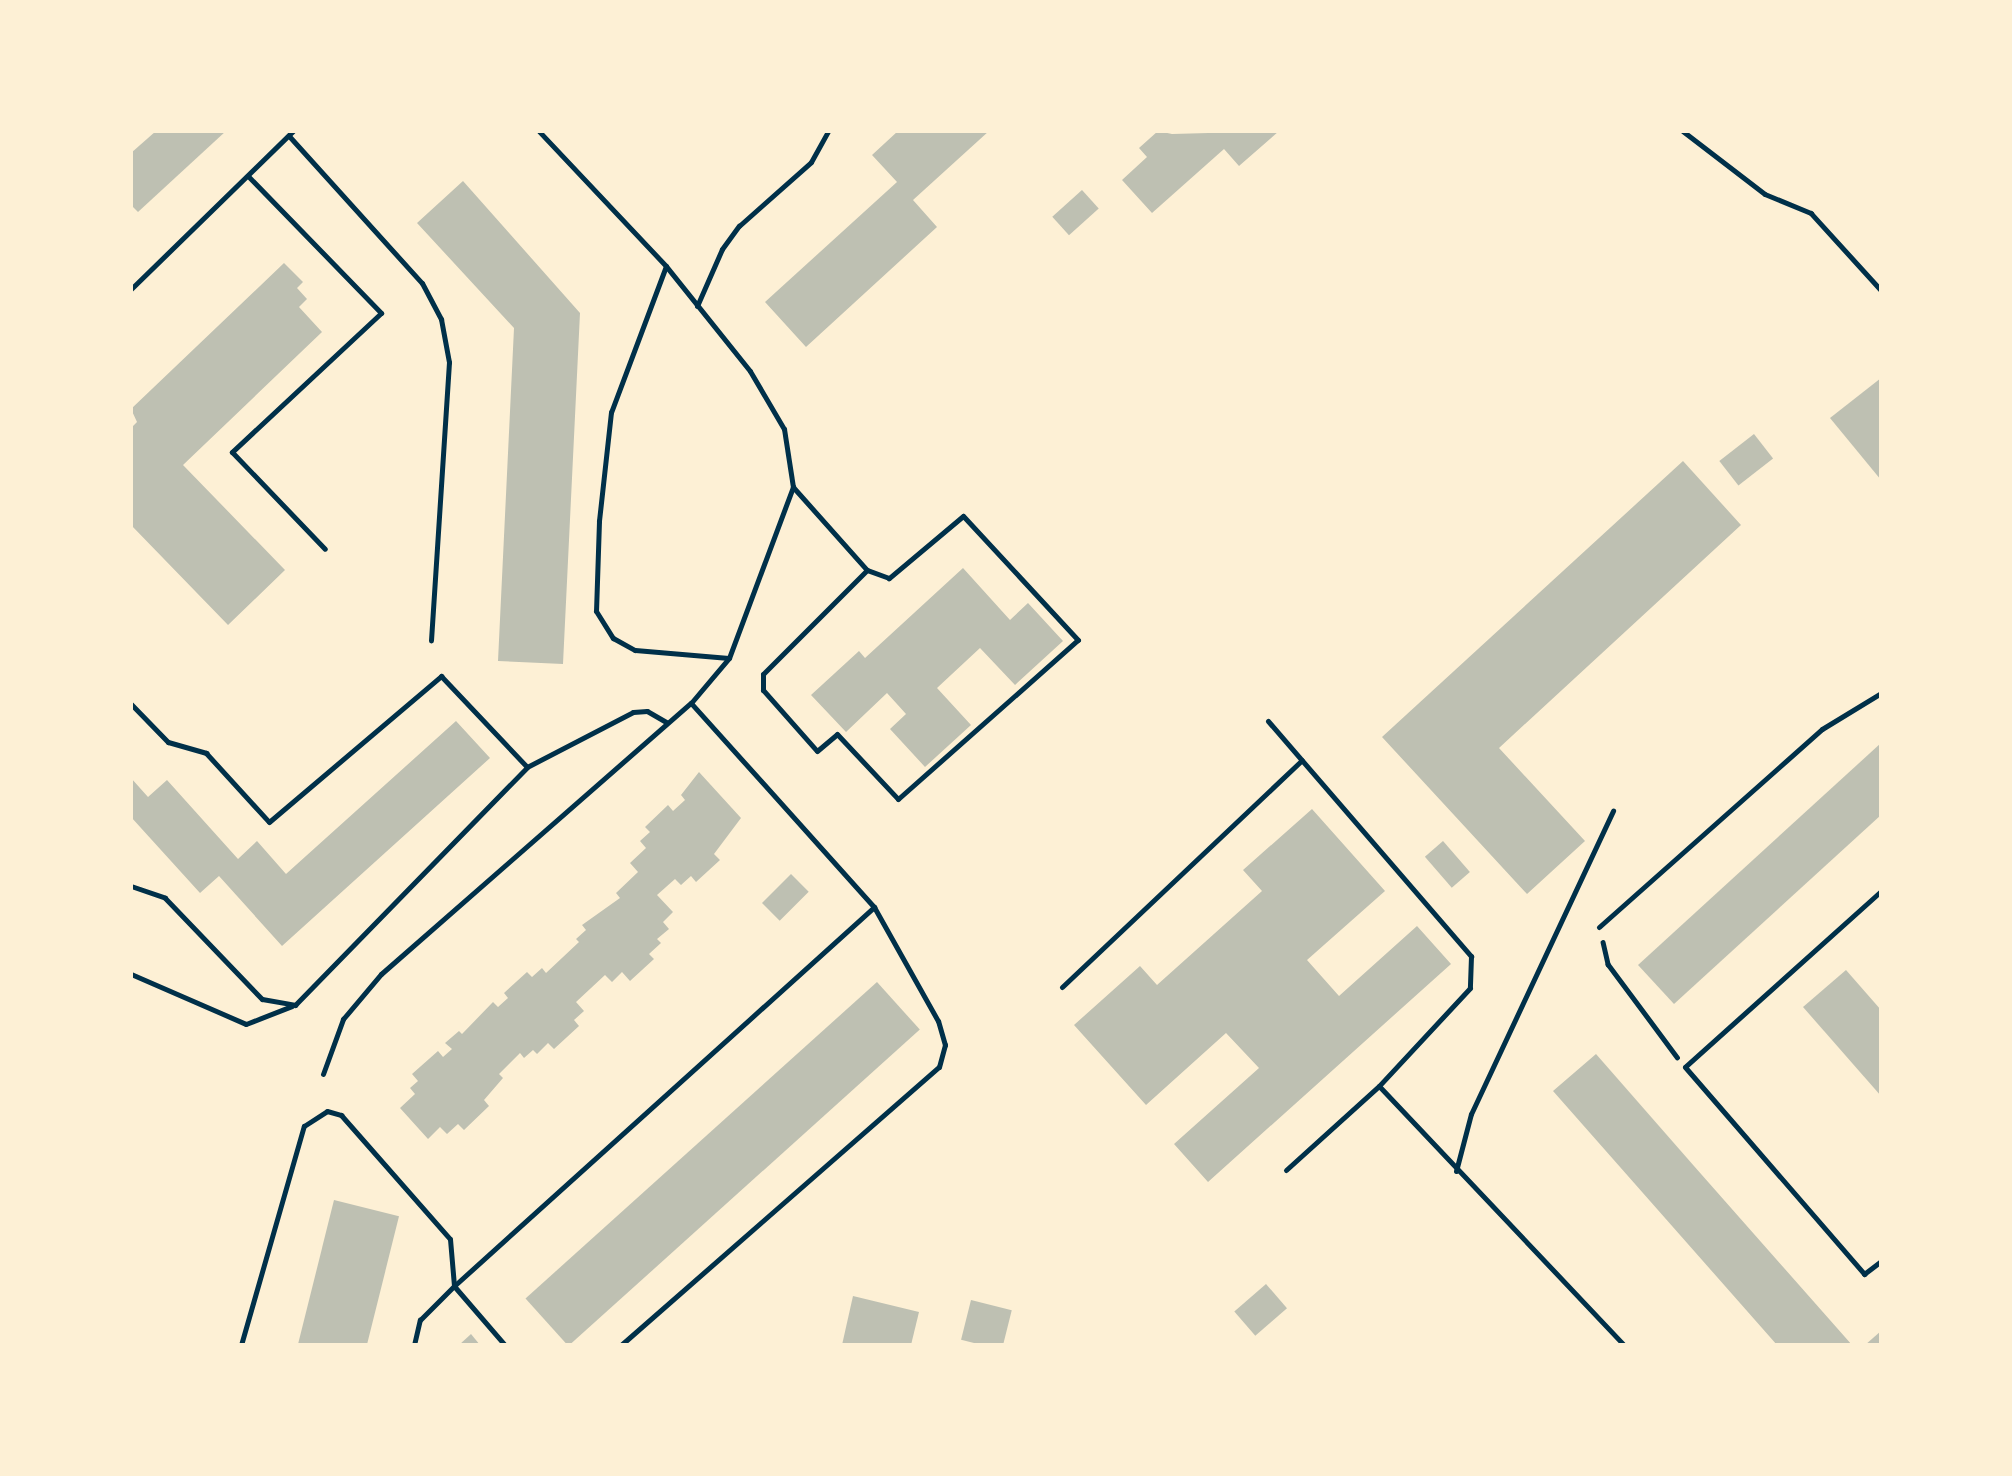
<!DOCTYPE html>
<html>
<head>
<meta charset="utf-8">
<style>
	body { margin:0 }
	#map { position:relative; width:2012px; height:1476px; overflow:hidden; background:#fdf0d5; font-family:Raleway,sans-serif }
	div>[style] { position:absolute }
	.building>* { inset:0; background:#bec0b2; transform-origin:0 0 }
	.path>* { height:4.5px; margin:-2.25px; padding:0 2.25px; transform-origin:2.25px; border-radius:2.25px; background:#003049 }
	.service>* { height:5px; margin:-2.5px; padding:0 2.5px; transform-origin:2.5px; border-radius:2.5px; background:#003049 }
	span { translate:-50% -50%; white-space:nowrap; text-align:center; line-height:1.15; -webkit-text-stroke:7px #fdf0d5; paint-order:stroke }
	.frame { position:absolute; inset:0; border:133px solid #fdf0d5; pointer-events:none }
</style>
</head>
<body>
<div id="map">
	<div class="building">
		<i style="clip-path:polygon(156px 131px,226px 131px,138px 212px,131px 205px,131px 153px)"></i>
		<i style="clip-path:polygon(898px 131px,989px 131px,913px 200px,937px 227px,806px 347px,765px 302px,897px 182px,872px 155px)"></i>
		<i style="clip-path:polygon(1158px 131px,1172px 134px,1279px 131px,1239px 166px,1224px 149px,1152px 213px,1122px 180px,1147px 157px,1139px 148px)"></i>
		<i style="clip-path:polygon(463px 181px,580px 313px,563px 664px,498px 661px,514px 328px,417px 223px)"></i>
		<i style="left:1082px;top:190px;width:25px;height:40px;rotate:48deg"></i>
		<i style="clip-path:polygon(284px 263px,303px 282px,297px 288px,307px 299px,299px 307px,322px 332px,183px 465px,285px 570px,228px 625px,131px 525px,131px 428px,137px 422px,131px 409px)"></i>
		<i style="clip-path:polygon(1881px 378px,1881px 480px,1830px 418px)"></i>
		<i style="left:1754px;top:434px;width:31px;height:44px;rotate:52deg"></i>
		<i style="clip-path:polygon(1683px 461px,1741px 525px,1499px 748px,1585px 841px,1527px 894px,1382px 737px)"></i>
		<i style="clip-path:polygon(963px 568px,1010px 620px,1028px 603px,1063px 641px,1015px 685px,980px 648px,937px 688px,971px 725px,925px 767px,890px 729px,906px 714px,887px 693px,846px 732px,811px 695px,859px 651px,865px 658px)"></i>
		<i style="clip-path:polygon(456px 721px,490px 758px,282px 946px,219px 876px,200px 893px,131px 817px,131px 778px,148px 797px,167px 780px,238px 859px,257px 841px,286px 874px)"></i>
		<i style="clip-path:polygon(1881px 743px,1881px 815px,1674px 1004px,1638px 965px)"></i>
		<i style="clip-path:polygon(699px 772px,741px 818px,714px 854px,720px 860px,696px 882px,691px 876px,681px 885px,675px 879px,657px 895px,673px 912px,663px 922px,669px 929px,657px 939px,661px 943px,649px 954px,654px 959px,630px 981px,622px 972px,612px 982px,605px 975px,576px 1002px,584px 1011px,574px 1020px,579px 1026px,554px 1049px,548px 1043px,537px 1054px,533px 1050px,524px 1058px,520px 1053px,499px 1074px,503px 1078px,484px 1100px,489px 1106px,464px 1130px,458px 1124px,447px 1134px,440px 1127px,428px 1139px,400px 1108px,415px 1094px,410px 1088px,418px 1081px,412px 1074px,438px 1051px,443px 1057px,452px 1049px,445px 1043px,459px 1031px,462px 1034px,493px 1002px,498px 1007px,508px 998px,504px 993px,527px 972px,532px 977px,542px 968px,546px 973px,579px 942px,576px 939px,586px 930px,582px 925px,620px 898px,616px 893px,638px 872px,630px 863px,646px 848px,640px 841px,650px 832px,645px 827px,668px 805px,673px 811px,685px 800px,681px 795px)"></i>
		<i style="clip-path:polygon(1312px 809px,1385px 891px,1307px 960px,1339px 996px,1417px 926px,1451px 964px,1208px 1182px,1174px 1144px,1259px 1068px,1226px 1033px,1146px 1105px,1074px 1025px,1140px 966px,1157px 985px,1262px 891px,1243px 870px)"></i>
		<i style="left:1443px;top:841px;width:41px;height:24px;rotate:49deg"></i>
		<i style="left:791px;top:874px;width:25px;height:41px;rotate:45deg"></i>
		<i style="clip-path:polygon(1846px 970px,1881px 1010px,1881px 1096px,1803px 1007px)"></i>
		<i style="left:877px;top:982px;width:64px;height:473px;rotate:48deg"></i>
		<i style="clip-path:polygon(1596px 1054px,1694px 1166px,1852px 1345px,1777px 1345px,1553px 1091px)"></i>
		<i style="left:334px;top:1200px;width:67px;height:149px;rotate:14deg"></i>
		<i style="left:1266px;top:1284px;width:32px;height:42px;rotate:49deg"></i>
		<i style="clip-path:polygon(853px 1296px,919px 1312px,911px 1345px,842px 1345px)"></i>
		<i style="left:971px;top:1300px;width:42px;height:41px;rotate:14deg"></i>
		<i style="clip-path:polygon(1881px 1331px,1881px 1345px,1865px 1345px)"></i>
		<i style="clip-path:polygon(471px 1334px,480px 1345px,459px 1345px)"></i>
	</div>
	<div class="path">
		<i style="left:1683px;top:131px;width:103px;rotate:37.5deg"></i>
		<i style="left:1765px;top:194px;width:50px;rotate:22.4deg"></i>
		<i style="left:1811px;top:213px;width:104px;rotate:47.7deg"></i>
		<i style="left:1603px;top:942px;width:23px;rotate:77deg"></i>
		<i style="left:1608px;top:964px;width:116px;rotate:53.4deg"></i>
	</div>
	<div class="service">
		<i style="left:289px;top:136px;width:198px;rotate:47.9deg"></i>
		<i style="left:422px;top:283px;width:41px;rotate:62.2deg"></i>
		<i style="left:441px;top:319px;width:44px;rotate:79.5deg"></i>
		<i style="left:449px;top:362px;width:279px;rotate:93.7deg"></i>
		<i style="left:248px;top:176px;width:191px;rotate:45.8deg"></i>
		<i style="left:381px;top:313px;width:204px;rotate:137deg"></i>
		<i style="left:232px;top:452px;width:134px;rotate:46.2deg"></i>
		<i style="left:666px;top:266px;width:156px;rotate:110.6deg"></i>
		<i style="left:611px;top:412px;width:110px;rotate:96.3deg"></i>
		<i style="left:599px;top:521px;width:90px;rotate:91.9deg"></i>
		<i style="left:596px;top:611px;width:32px;rotate:58deg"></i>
		<i style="left:613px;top:638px;width:25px;rotate:29deg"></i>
		<i style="left:635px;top:650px;width:94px;rotate:4.9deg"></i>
		<i style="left:131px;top:289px;width:226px;rotate:-44.3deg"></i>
		<i style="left:697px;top:306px;width:62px;rotate:-66.3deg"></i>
		<i style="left:722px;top:249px;width:29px;rotate:-54deg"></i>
		<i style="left:739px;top:226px;width:96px;rotate:-41.6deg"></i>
		<i style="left:811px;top:162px;width:35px;rotate:-61deg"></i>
		<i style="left:793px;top:487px;width:111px;rotate:48.3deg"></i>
		<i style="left:867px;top:570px;width:147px;rotate:135deg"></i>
		<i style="left:763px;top:674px;width:16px;rotate:90deg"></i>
		<i style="left:763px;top:690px;width:81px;rotate:48.5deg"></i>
		<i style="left:817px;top:751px;width:26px;rotate:-40deg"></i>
		<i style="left:837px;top:734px;width:89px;rotate:46.8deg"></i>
		<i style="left:898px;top:799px;width:240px;rotate:-41.5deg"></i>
		<i style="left:1078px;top:640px;width:169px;rotate:-132.8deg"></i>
		<i style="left:963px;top:516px;width:97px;rotate:140deg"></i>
		<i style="left:889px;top:578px;width:23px;rotate:-160deg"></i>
		<i style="left:131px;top:704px;width:53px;rotate:45.8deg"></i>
		<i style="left:168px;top:742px;width:40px;rotate:16deg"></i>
		<i style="left:206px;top:753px;width:93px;rotate:47.6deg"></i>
		<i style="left:269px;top:822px;width:226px;rotate:-40.3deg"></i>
		<i style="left:441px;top:676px;width:125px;rotate:46.6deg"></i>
		<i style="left:1268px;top:721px;width:311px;rotate:49.2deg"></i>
		<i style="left:1471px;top:956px;width:32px;rotate:92deg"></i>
		<i style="left:1470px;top:988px;width:134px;rotate:132.9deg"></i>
		<i style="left:1379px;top:1086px;width:357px;rotate:46.6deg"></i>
		<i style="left:131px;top:886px;width:36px;rotate:19deg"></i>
		<i style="left:165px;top:898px;width:140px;rotate:46.2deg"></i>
		<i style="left:262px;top:999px;width:34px;rotate:10deg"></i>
		<i style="left:295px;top:1005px;width:332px;rotate:-45.7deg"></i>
		<i style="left:527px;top:767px;width:119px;rotate:-27.4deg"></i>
		<i style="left:633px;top:712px;width:14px;rotate:-4deg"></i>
		<i style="left:647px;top:711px;width:22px;rotate:30deg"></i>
		<i style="left:1881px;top:891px;width:263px;rotate:138.1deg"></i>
		<i style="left:1685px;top:1067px;width:274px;rotate:49.1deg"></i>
		<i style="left:1864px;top:1274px;width:21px;rotate:-37deg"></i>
		<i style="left:1599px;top:927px;width:298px;rotate:-41.6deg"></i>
		<i style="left:1822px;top:729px;width:69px;rotate:-31.4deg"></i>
		<i style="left:131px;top:974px;width:125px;rotate:23.5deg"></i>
		<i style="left:246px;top:1024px;width:49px;rotate:-21.4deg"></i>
		<i style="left:1062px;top:987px;width:330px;rotate:-43.4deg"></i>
		<i style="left:323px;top:1074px;width:59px;rotate:-70deg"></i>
		<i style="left:343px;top:1019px;width:59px;rotate:-49.8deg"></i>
		<i style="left:381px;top:974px;width:412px;rotate:-41.2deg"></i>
		<i style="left:691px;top:703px;width:59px;rotate:-49.8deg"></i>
		<i style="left:729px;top:658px;width:183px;rotate:-69.5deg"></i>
		<i style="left:793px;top:487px;width:59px;rotate:-98.8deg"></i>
		<i style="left:784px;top:429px;width:67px;rotate:-120.4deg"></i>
		<i style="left:750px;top:371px;width:134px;rotate:-128.7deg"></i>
		<i style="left:666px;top:266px;width:185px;rotate:-133.3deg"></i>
		<i style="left:1286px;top:1170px;width:125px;rotate:-42.1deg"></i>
		<i style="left:1456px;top:1171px;width:59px;rotate:-75.3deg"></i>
		<i style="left:1471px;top:1114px;width:335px;rotate:-64.9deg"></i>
		<i style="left:241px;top:1345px;width:228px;rotate:-74deg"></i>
		<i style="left:304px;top:1126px;width:27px;rotate:-33deg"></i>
		<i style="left:327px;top:1111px;width:15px;rotate:16deg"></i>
		<i style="left:341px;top:1115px;width:165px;rotate:48.7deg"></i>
		<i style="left:450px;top:1239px;width:47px;rotate:85.1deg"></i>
		<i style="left:454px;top:1286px;width:78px;rotate:49.2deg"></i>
		<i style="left:414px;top:1345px;width:26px;rotate:-77deg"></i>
		<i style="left:420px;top:1320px;width:48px;rotate:-45deg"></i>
		<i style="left:454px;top:1286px;width:566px;rotate:-42.06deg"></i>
		<i style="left:621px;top:1345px;width:422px;rotate:-41.2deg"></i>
		<i style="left:939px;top:1067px;width:23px;rotate:-75deg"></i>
		<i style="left:945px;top:1045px;width:25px;rotate:-106deg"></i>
		<i style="left:938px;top:1021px;width:131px;rotate:-119.3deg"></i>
		<i style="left:874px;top:907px;width:274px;rotate:-131.9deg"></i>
	</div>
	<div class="frame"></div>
</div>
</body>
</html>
